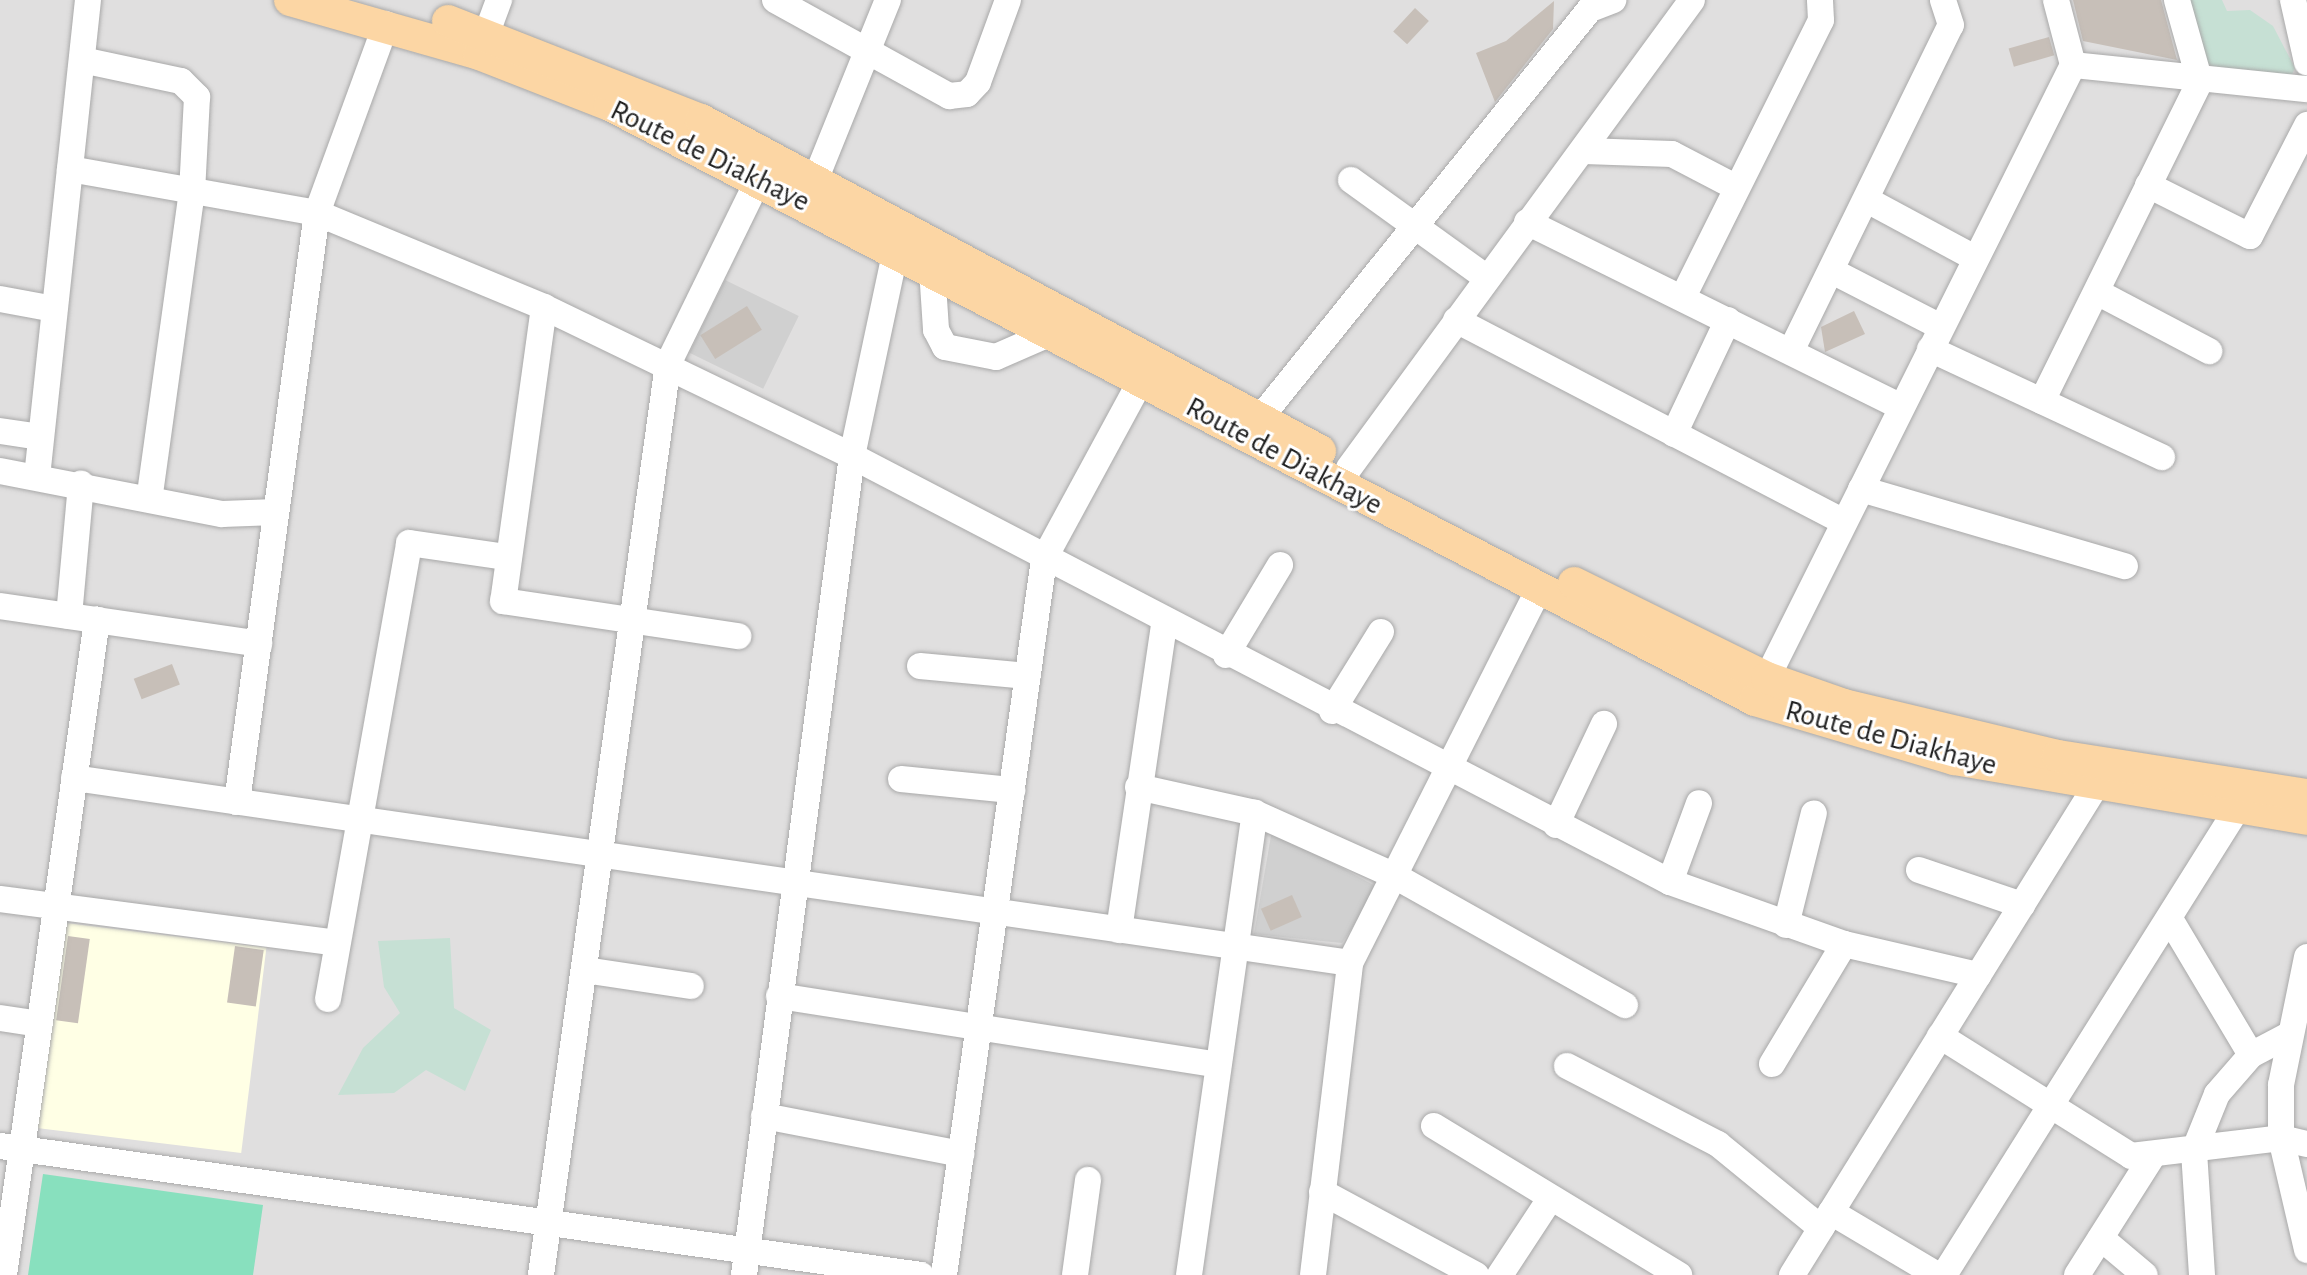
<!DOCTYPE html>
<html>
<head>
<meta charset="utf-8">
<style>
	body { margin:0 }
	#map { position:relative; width:2307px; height:1275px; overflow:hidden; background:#f2efe9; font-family:"Alegreya Sans",sans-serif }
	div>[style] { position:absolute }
	.residential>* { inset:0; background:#e0dfdf; transform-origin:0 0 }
	.education>* { inset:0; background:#ffffe5; transform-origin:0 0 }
	.religious>* { inset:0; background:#d0d0d0; transform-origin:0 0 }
	.wetland>* { inset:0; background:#c6e0d4 }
	.pitch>* { inset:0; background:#88e0be }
	.building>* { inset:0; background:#c7bfb8; transform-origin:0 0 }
	.roads { filter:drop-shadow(0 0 2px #a9a9a9) drop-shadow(0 0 2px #a9a9a9) }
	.minor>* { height:26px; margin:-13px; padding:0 13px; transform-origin:13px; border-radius:13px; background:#fff }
	.major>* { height:32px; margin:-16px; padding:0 16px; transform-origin:16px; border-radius:16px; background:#fcd6a4 }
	span { translate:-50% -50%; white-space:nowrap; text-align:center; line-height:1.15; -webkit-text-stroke:6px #fff; paint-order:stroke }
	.street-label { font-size:30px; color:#222 }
</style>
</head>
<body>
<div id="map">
	<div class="residential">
		<i style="left:0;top:0;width:2307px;height:1275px"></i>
	</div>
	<div class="education">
		<i style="left:58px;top:922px;width:210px;height:207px;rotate:7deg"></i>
	</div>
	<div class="religious">
		<i style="left:725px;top:280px;width:82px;height:81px;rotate:26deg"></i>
		<i style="clip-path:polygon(1272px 830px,1379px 888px,1342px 943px,1254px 934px)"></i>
	</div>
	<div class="wetland">
		<i style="clip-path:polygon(2169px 0,2222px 0,2227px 11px,2250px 10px,2273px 26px,2295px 68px,2283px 93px,2214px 68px,2174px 40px)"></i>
		<i style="clip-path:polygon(450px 938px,454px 1008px,491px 1030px,465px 1091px,426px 1070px,394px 1093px,338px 1095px,363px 1048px,400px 1013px,384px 987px,378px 941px)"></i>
	</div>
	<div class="pitch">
		<i style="clip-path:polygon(43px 1174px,263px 1205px,253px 1275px,28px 1275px)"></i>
	</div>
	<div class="building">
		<i style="clip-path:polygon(2073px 0,2161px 0,2177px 60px,2083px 41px)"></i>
		<i style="clip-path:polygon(1554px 1px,1553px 29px,1495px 102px,1476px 53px,1506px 41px)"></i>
		<i style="left:1415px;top:8px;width:19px;height:32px;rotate:43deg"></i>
		<i style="left:2049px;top:37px;width:19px;height:42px;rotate:74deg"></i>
		<i style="left:747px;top:306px;width:28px;height:55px;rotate:58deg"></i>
		<i style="clip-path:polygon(1854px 311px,1865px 334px,1825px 352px,1821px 327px)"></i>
		<i style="left:172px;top:664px;width:22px;height:41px;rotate:69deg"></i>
		<i style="left:1292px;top:895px;width:24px;height:34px;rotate:66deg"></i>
		<i style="left:68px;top:936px;width:22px;height:85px;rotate:8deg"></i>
		<i style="left:235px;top:946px;width:29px;height:57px;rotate:8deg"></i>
	</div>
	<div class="roads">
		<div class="minor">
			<i style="left:775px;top:0;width:199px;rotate:28.9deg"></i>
			<i style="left:949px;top:96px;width:18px;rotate:-6deg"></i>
			<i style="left:967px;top:94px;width:16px;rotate:-47deg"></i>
			<i style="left:978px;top:82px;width:87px;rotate:-69.9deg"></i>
			<i style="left:2293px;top:0;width:64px;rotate:77.3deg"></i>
			<i style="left:479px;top:54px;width:58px;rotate:-69.7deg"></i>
			<i style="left:82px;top:60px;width:101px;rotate:12deg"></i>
			<i style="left:181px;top:81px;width:23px;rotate:45deg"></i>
			<i style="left:197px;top:97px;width:94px;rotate:93deg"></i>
			<i style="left:192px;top:191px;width:307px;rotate:97.9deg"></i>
			<i style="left:2073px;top:65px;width:235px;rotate:5.9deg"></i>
			<i style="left:1584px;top:151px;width:88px;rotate:2deg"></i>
			<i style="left:1672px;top:154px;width:73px;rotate:27.6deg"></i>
			<i style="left:70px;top:169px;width:251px;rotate:10.1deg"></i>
			<i style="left:317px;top:213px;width:246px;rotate:22.5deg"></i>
			<i style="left:544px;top:307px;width:342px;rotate:25.8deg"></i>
			<i style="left:852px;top:456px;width:922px;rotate:27.51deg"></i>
			<i style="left:1670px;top:882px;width:185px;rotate:19.6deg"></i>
			<i style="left:1844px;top:944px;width:138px;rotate:13deg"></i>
			<i style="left:816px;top:178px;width:192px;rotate:-68deg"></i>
			<i style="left:1351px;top:180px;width:168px;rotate:35.8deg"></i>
			<i style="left:2148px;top:185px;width:114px;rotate:26.6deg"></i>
			<i style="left:2250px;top:236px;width:125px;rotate:-62.8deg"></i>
			<i style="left:1869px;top:201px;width:118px;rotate:28.3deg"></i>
			<i style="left:1527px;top:222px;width:417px;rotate:26.3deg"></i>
			<i style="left:932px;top:269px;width:61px;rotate:86.2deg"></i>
			<i style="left:936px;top:330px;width:19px;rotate:62deg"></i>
			<i style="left:945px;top:347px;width:52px;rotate:11.1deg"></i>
			<i style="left:996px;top:357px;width:60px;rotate:-23.6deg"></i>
			<i style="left:1834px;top:272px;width:118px;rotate:27.2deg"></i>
			<i style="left:2097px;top:292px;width:127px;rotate:27.8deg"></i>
			<i style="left:1683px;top:297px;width:309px;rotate:-63.5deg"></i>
			<i style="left:1821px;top:20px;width:20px;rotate:-93deg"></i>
			<i style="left:0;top:299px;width:55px;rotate:10.5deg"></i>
			<i style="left:544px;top:307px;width:297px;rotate:97.9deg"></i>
			<i style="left:503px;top:601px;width:238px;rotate:8.5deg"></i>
			<i style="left:1456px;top:320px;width:437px;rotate:27.5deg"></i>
			<i style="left:1930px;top:349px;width:256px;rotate:25deg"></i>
			<i style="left:1791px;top:351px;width:363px;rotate:-63.9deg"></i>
			<i style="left:1951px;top:25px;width:26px;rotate:-108deg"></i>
			<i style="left:2042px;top:401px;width:356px;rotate:-63.7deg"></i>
			<i style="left:2200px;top:82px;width:85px;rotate:-105.7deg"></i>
			<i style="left:1261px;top:417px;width:524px;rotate:-51.12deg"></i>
			<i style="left:1590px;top:9px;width:25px;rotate:-21deg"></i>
			<i style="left:0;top:431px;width:40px;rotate:8.5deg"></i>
			<i style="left:1674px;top:434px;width:126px;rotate:-64.7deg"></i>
			<i style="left:1349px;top:468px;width:580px;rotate:-53.76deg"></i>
			<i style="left:0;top:471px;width:226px;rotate:11deg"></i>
			<i style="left:222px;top:514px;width:54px;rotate:-2.1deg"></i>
			<i style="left:37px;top:477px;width:480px;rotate:-83.9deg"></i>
			<i style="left:1861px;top:489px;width:275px;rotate:16.3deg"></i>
			<i style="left:0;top:606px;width:262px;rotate:8.3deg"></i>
			<i style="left:69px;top:616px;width:133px;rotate:-84.8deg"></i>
			<i style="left:1226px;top:655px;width:105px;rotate:-59deg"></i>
			<i style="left:920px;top:666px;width:108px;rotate:5.3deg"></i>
			<i style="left:1767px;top:678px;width:685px;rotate:-63.47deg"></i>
			<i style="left:2073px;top:65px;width:67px;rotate:-104.7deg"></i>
			<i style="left:1332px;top:711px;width:93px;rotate:-58.2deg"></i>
			<i style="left:74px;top:778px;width:1289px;rotate:8.25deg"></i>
			<i style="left:901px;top:779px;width:112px;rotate:5.7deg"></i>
			<i style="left:1138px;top:787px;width:120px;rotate:12.5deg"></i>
			<i style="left:1255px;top:813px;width:151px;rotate:24.2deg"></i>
			<i style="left:1393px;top:875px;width:266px;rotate:29.3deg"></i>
			<i style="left:237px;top:802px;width:594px;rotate:-82.27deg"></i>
			<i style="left:317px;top:213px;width:201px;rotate:-69.9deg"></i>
			<i style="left:1556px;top:825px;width:112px;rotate:-64.6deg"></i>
			<i style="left:1919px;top:870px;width:109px;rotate:18.8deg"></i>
			<i style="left:1670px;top:882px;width:84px;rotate:-69.8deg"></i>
			<i style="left:0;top:899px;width:340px;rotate:7.4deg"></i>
			<i style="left:2170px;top:919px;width:158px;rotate:59.2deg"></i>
			<i style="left:1786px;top:925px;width:115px;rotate:-76deg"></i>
			<i style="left:1119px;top:930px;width:309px;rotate:-81.6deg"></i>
			<i style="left:2307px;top:957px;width:131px;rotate:101.5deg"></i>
			<i style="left:2281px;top:1085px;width:53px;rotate:90deg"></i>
			<i style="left:2281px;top:1138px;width:115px;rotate:76.9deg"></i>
			<i style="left:585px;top:970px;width:107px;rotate:8.6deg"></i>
			<i style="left:779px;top:996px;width:441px;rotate:8.9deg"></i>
			<i style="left:328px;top:999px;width:463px;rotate:-79.9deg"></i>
			<i style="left:409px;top:543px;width:98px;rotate:8.2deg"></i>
			<i style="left:0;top:1018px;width:40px;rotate:8.5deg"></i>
			<i style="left:1940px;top:1036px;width:226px;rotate:32.1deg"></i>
			<i style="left:2131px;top:1156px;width:151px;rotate:-6.8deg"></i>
			<i style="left:2281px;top:1138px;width:27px;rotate:13deg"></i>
			<i style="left:1772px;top:1064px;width:140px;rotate:-59deg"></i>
			<i style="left:1567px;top:1066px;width:170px;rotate:27.3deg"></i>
			<i style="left:1718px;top:1144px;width:133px;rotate:39.2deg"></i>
			<i style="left:764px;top:1116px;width:201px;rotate:10.9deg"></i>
			<i style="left:1434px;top:1126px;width:287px;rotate:31.3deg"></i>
			<i style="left:0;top:1146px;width:930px;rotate:7.97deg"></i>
			<i style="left:1322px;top:1192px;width:175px;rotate:28.3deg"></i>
			<i style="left:1831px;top:1212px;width:123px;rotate:30.7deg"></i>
			<i style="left:2101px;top:1238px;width:57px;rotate:40.1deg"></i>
			<i style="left:4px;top:1275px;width:662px;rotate:-81.92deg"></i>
			<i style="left:541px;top:1275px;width:920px;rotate:-82.06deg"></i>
			<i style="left:668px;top:364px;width:207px;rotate:-63.9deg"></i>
			<i style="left:744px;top:1275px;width:826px;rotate:-82.49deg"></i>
			<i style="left:852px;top:456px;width:226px;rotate:-78deg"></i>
			<i style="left:944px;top:1275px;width:723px;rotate:-82.05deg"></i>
			<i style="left:1044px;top:559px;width:204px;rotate:-61.5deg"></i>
			<i style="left:1075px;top:1275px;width:96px;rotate:-82.2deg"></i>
			<i style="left:1189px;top:1275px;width:467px;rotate:-81.9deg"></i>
			<i style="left:1313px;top:1275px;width:314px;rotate:-83.2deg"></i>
			<i style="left:1350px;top:963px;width:419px;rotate:-63.2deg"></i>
			<i style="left:1500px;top:1275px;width:91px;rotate:-56.7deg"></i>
			<i style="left:1792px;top:1275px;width:597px;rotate:-58.15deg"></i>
			<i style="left:1944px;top:1275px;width:550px;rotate:-57.84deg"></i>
			<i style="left:2077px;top:1275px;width:140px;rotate:-57.6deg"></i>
			<i style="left:2202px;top:1275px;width:124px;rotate:-93.7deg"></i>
			<i style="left:2194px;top:1151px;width:61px;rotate:-68deg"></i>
			<i style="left:2217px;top:1094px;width:52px;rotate:-48.9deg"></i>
			<i style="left:2251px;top:1055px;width:41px;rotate:-27.8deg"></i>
		</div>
		<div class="major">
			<i style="left:290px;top:0;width:197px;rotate:15.9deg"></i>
			<i style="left:479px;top:54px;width:141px;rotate:21.3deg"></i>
			<i style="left:610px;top:105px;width:1290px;rotate:27.46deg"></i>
			<i style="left:1755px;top:700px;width:208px;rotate:16.5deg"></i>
			<i style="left:1954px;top:759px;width:358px;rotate:9.6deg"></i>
			<i style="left:448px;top:21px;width:272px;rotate:21.4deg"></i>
			<i style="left:701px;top:120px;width:702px;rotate:28.13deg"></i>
			<i style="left:1574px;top:583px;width:215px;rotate:26.2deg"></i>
			<i style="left:1767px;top:678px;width:82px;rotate:19.3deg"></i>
			<i style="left:1844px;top:705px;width:220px;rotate:13.4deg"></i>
			<i style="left:2058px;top:756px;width:252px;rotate:8.9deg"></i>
		</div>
	</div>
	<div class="street-label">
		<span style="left:710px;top:156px;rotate:26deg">Route de Diakhaye</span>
		<span style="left:1284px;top:456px;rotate:28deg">Route de Diakhaye</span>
		<span style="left:1891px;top:738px;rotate:15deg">Route de Diakhaye</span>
	</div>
</div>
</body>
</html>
